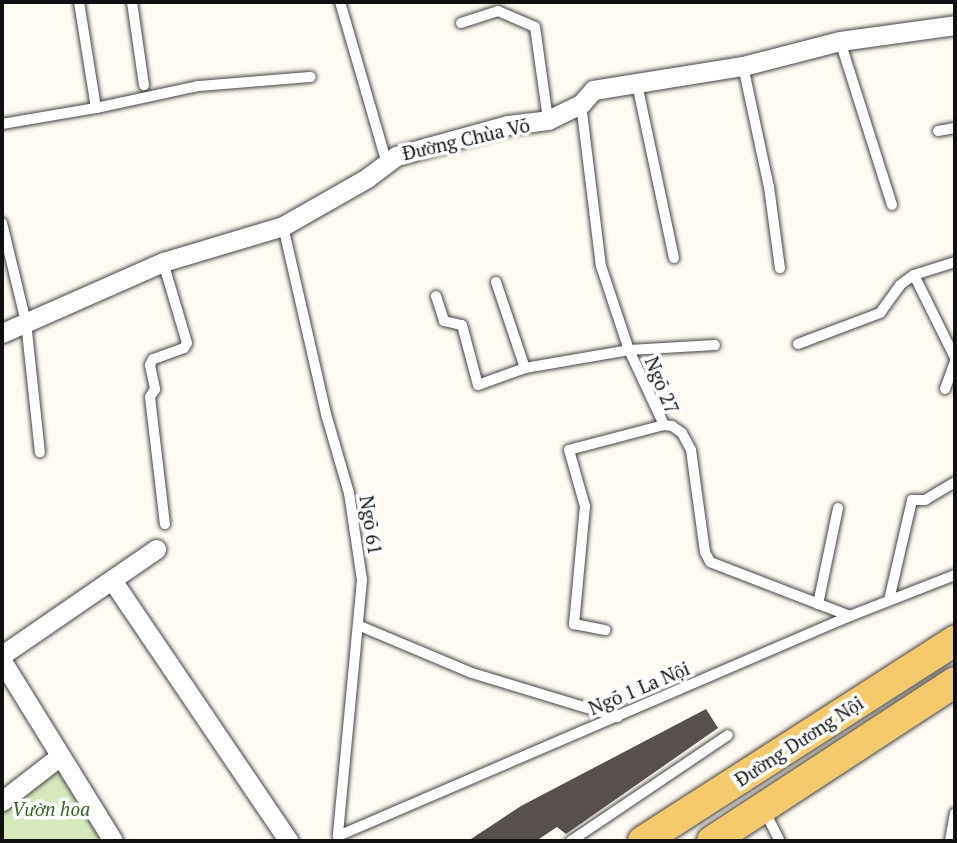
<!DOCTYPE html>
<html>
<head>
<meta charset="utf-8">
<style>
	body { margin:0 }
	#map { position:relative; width:957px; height:843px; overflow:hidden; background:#fffbf3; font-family:"PT Serif",serif }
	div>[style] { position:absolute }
	.green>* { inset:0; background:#d6e9bc }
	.building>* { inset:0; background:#58504c }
	.roads { filter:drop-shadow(0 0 2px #434343) drop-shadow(0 0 2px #434343) }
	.service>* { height:10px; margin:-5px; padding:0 5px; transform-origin:5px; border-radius:5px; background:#fff }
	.minor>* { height:19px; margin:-9.5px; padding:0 9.5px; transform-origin:9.5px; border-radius:9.5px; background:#fff }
	.primary>* { height:30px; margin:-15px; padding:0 15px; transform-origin:15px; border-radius:15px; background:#f4ca6d }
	span { translate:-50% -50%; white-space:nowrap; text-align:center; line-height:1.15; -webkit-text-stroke:7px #fff; paint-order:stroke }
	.street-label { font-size:19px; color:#101010 }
	.park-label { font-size:19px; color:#346621; font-style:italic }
	.frame { position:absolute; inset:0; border:4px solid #101010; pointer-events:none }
</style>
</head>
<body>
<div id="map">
	<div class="green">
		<i style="clip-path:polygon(60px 760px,110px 841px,2px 841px,2px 805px)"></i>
	</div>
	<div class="building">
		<i style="clip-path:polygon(706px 709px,718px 728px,566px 834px,557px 827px,536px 841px,468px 841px,521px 806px)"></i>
	</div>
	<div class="roads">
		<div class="service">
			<i style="left:132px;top:2px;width:84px;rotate:81.8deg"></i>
			<i style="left:340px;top:2px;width:165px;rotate:73.8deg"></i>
			<i style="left:461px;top:23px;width:39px;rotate:-18deg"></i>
			<i style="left:498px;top:11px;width:40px;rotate:23.4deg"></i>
			<i style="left:535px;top:27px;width:94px;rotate:82deg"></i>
			<i style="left:840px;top:41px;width:172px;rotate:72.4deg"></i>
			<i style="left:743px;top:66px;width:124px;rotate:77.9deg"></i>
			<i style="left:769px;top:187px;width:82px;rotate:82.3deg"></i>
			<i style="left:637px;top:84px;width:178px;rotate:78deg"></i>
			<i style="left:581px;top:104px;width:163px;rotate:83deg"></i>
			<i style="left:601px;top:266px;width:89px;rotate:71.6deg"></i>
			<i style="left:629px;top:350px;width:83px;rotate:65deg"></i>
			<i style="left:664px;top:425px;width:98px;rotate:165.3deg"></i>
			<i style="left:569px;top:450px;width:58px;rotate:74.1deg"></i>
			<i style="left:585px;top:506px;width:119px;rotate:95.3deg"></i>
			<i style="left:574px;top:624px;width:32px;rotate:11deg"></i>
			<i style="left:96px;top:108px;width:104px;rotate:-12.2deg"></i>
			<i style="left:198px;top:86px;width:113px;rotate:-4.6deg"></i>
			<i style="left:2px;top:124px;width:95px;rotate:-9.7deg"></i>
			<i style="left:96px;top:108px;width:107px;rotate:-99.1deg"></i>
			<i style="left:938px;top:131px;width:17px;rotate:-10deg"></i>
			<i style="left:2px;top:223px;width:102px;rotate:76.4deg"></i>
			<i style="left:26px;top:322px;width:131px;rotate:83.9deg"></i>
			<i style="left:283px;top:226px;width:193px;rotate:77.1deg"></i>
			<i style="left:326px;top:414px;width:82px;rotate:73.8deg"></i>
			<i style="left:349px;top:493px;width:88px;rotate:81.5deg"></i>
			<i style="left:362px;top:580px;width:257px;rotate:95.4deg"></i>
			<i style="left:338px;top:836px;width:557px;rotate:-23.25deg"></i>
			<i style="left:850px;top:616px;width:113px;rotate:-21.3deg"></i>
			<i style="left:163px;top:262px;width:84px;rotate:73.5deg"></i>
			<i style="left:187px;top:343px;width:6px;rotate:121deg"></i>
			<i style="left:184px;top:348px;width:33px;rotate:160deg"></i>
			<i style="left:153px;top:359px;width:7px;rotate:117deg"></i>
			<i style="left:150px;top:365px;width:25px;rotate:78deg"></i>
			<i style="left:155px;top:389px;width:9px;rotate:122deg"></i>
			<i style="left:150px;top:397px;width:128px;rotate:83.3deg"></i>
			<i style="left:955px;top:262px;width:43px;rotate:162.4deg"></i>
			<i style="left:914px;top:275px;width:93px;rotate:63.7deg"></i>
			<i style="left:496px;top:282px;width:91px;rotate:71.4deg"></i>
			<i style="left:436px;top:296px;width:26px;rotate:72deg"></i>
			<i style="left:444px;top:321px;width:18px;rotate:13deg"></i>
			<i style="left:462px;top:325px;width:62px;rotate:75.1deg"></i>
			<i style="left:478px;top:385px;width:50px;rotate:-19.9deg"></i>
			<i style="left:525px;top:368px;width:106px;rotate:-9.8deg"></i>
			<i style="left:629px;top:350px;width:86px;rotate:-3.3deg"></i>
			<i style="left:798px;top:344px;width:88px;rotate:-20.7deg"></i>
			<i style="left:880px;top:313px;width:34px;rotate:-54deg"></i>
			<i style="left:900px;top:285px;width:17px;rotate:-36deg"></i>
			<i style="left:945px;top:389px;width:30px;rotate:-70deg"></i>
			<i style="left:664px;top:425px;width:8px;rotate:7deg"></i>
			<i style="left:672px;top:426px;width:12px;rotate:35deg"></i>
			<i style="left:682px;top:433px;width:19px;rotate:62deg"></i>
			<i style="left:691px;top:450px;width:103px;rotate:82.2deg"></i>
			<i style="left:705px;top:552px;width:11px;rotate:63deg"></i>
			<i style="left:710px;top:562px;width:150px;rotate:21.1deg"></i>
			<i style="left:889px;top:600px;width:103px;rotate:-77deg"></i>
			<i style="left:912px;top:500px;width:13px"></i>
			<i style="left:925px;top:500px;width:35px;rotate:-31deg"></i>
			<i style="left:818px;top:604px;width:98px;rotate:-78.2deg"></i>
			<i style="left:360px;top:626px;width:121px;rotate:22.8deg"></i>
			<i style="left:472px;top:673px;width:152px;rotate:16.9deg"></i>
			<i style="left:764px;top:810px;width:35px;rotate:63deg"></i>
			<i style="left:571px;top:841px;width:189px;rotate:-34deg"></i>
			<i style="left:950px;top:841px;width:28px;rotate:-80deg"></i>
		</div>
		<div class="minor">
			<i style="left:2px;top:333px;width:176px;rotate:-23.8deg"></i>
			<i style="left:163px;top:262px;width:125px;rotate:-16.7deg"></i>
			<i style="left:283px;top:226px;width:97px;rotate:-29.7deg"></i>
			<i style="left:367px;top:178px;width:36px;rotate:-37deg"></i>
			<i style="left:396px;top:156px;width:116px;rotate:-15.5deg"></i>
			<i style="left:508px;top:125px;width:40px;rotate:-7.1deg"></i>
			<i style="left:548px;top:120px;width:37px;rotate:-26deg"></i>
			<i style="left:581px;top:104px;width:18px;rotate:-49deg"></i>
			<i style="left:593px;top:90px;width:152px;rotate:-9.1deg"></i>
			<i style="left:743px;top:66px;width:100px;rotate:-14.5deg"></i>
			<i style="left:840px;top:41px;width:116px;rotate:-7.9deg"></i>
			<i style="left:112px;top:580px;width:315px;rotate:55.9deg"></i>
			<i style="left:2px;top:655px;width:187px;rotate:-34.5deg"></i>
			<i style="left:2px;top:661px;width:211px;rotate:58.3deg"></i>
			<i style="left:2px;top:801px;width:73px;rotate:-37.8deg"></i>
		</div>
		<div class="primary">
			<i style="left:643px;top:841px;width:371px;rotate:-32.7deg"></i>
			<i style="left:712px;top:841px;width:290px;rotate:-33.2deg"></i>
		</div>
	</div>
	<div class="street-label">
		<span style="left:466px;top:139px;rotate:-13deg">Đường Chùa Võ</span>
		<span style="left:662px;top:385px;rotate:68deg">Ngõ 27</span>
		<span style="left:371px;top:525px;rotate:81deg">Ngõ 61</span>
		<span style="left:639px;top:688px;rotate:-23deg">Ngõ 1 La Nội</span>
		<span style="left:799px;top:741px;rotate:-33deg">Đường Dương Nội</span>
	</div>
	<div class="park-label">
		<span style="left:51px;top:809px">Vườn hoa</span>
	</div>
	<div class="frame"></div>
</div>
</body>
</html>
